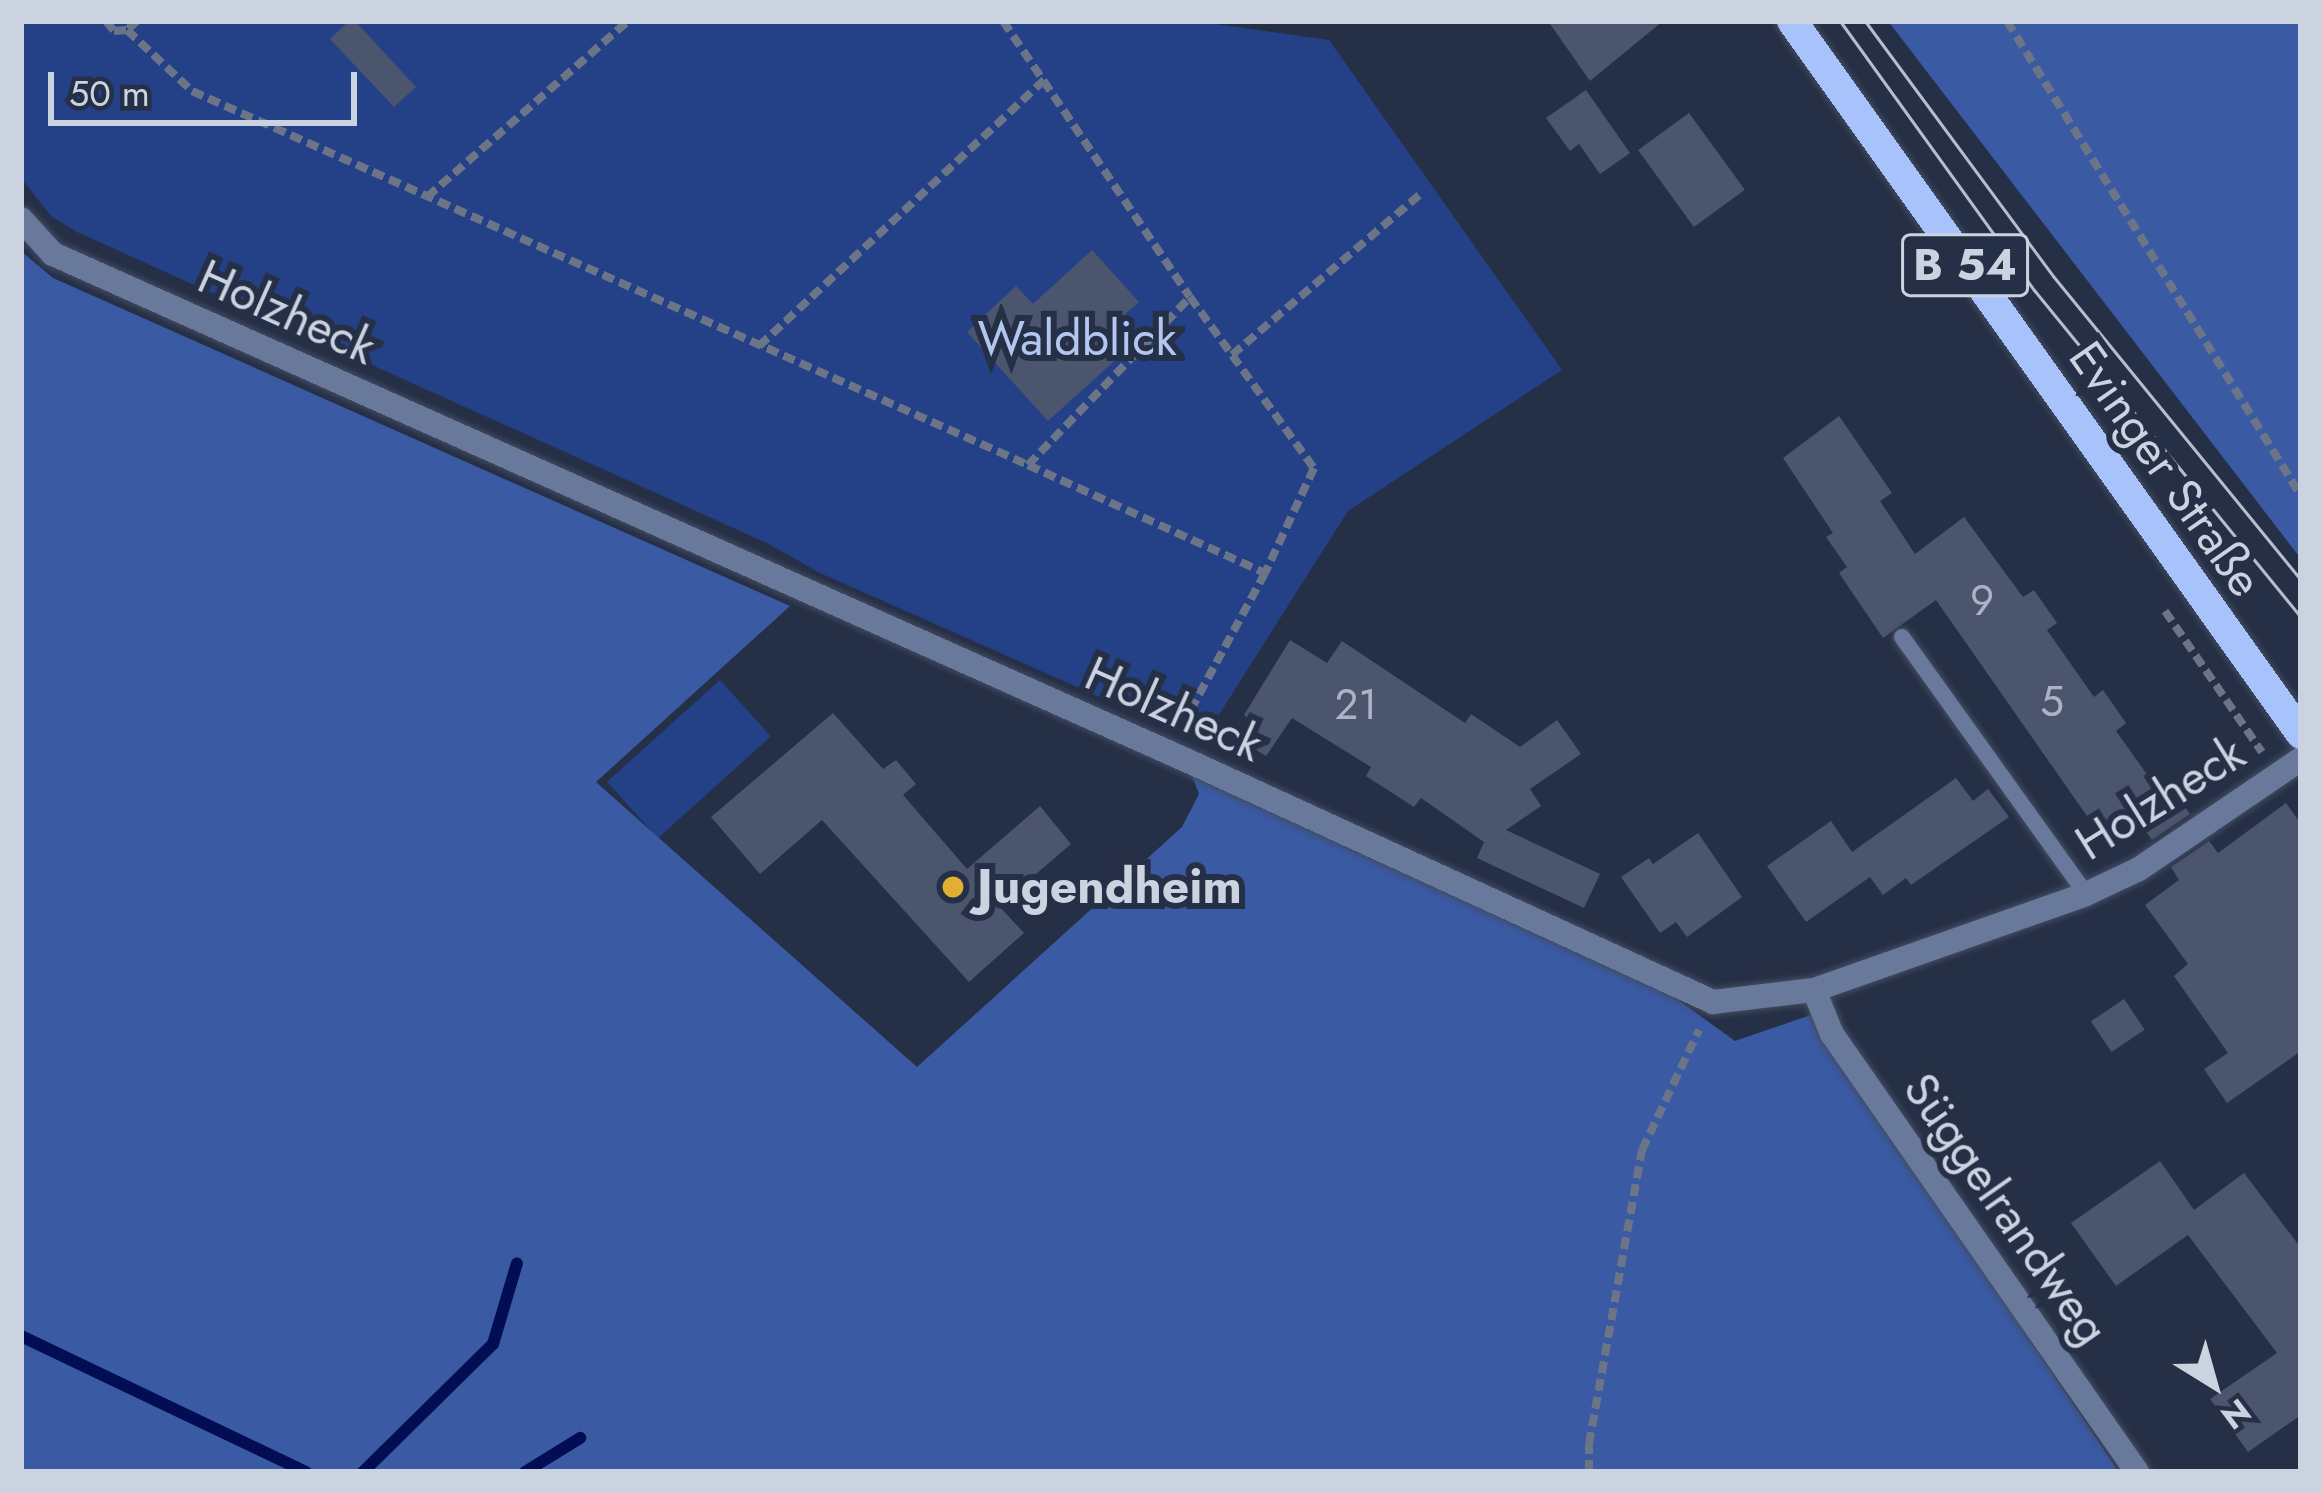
<!DOCTYPE html>
<html>
<head>
<meta charset="utf-8">
<style>
	body { margin:0 }
	#map { position:relative; width:2322px; height:1493px; overflow:hidden; background:#252f45; font-family:Jost,sans-serif }
	div>[style] { position:absolute }
	.green>* { inset:0; background:#244188; transform-origin:0 0 }
	.forest>* { inset:0; background:#3a5aa4 }
	.stream>* { height:12px; margin:-6px; padding:0 6px; transform-origin:6px; border-radius:6px; background:#020d54 }
	.building>* { inset:0; background:#4b566e; transform-origin:0 0 }
	.path>* { height:8px; margin-top:-4px; transform-origin:0; background:repeating-linear-gradient(90deg,#6c7588 0 12px,transparent 0 18px) }
	.roads { filter:drop-shadow(0 0 3px #434c61) drop-shadow(0 0 3px #434c61) }
	.service>* { height:16px; margin:-8px; padding:0 8px; transform-origin:8px; border-radius:8px; background:#69799c }
	.minor>* { height:24px; margin:-12px; padding:0 12px; transform-origin:12px; border-radius:12px; background:#69799c }
	.primary>* { height:30px; margin:-15px; padding:0 15px; transform-origin:15px; border-radius:15px; background:#a8c3fc }
	.tram>* { height:3px; margin:-1.5px; padding:0 1.5px; transform-origin:1.5px; border-radius:1.5px; background:#b6bdcc }
	.dots>* { width:33px; height:33px; translate:-50% -50%; box-sizing:border-box; border:6px solid #252f45; border-radius:50% }
	span { translate:-50% -50%; white-space:nowrap; text-align:center; line-height:1.15; -webkit-text-stroke:12px #252f45; paint-order:stroke }
	.number-label { font-size:42px; color:#abb3c4 }
	.number-label span { -webkit-text-stroke-width:0 }
	.shield-label span { padding:3px 9px; background:#252f45; border:3px solid; border-radius:9px; -webkit-text-stroke-width:0 }
	.shield-label { font-size:45px; color:#cbd2e0; font-weight:700 }
	.street-label { font-size:48px; color:#cbd2e0 }
	.park-label { font-size:48px; color:#b2c6ef }
	.poi-label { font-size:48px; color:#cbd2e0; font-weight:700 }
	.left { translate:0 -50%; text-align:left }
	.frame { position:absolute; inset:0; border:24px solid #cbd2e0; pointer-events:none }
	.north { position:absolute; left:2154px; top:1325px; width:120px; height:120px; -webkit-text-stroke:9px #252f45; paint-order:stroke; rotate:143deg; font-size:33px; font-weight:700; line-height:48px; text-align:center; color:#cbd2e0 }
	.north::after { content:''; display:block; margin:auto; width:42px; height:54px; background:#cbd2e0; clip-path:polygon(50% 0,100% 100%,50% 72%,0 100%) }
	.scale { position:absolute; left:48px; top:72px; width:309px; height:54px; box-sizing:border-box; border:6px solid #cbd2e0; border-top:0; padding-left:15px; font-size:36px; line-height:42px; white-space:nowrap; color:#cbd2e0; -webkit-text-stroke:9px #252f45; paint-order:stroke }
</style>
</head>
<body>
<div id="map">
	<div class="green">
		<i style="clip-path:polygon(21px 21px,1194px 21px,1329px 40px,1562px 370px,1348px 511px,1206px 735px,1138px 714px,820px 573px,767px 543px,77px 232px,51px 216px,21px 178px)"></i>
		<i style="left:720px;top:680px;width:76px;height:152px;rotate:48deg"></i>
	</div>
	<div class="forest">
		<i style="clip-path:polygon(1888px 21px,2301px 21px,2301px 559px)"></i>
		<i style="clip-path:polygon(21px 251px,53px 278px,790px 606px,596px 782px,917px 1067px,1182px 827px,1199px 794px,1186px 760px,1640px 972px,1735px 1041px,1811px 1015px,2119px 1472px,21px 1472px)"></i>
	</div>
	<div class="stream">
		<i style="left:21px;top:1336px;width:316px;rotate:25.5deg"></i>
		<i style="left:363px;top:1472px;width:182px;rotate:-44.6deg"></i>
		<i style="left:493px;top:1344px;width:84px;rotate:-73.5deg"></i>
		<i style="left:525px;top:1472px;width:65px;rotate:-31.7deg"></i>
	</div>
	<div class="building">
		<i style="clip-path:polygon(349px 21px,355px 21px,416px 87px,394px 107px,330px 39px)"></i>
		<i style="clip-path:polygon(1548px 21px,1663px 21px,1590px 81px)"></i>
		<i style="clip-path:polygon(1586px 90px,1630px 153px,1600px 174px,1579px 144px,1570px 151px,1546px 118px)"></i>
		<i style="left:1689px;top:113px;width:95px;height:63px;rotate:54deg"></i>
		<i style="clip-path:polygon(1092px 250px,1139px 302px,1113px 325px,1131px 346px,1048px 421px,967px 332px,1016px 286px,1033px 304px)"></i>
		<i style="clip-path:polygon(1839px 416px,1892px 493px,1880px 501px,1915px 554px,1964px 517px,2023px 597px,2034px 590px,2057px 623px,2047px 630px,2094px 697px,2103px 690px,2126px 723px,2116px 731px,2163px 797px,2173px 790px,2190px 814px,2152px 840px,2135px 816px,2103px 839px,1936px 600px,1883px 638px,1839px 573px,1847px 567px,1826px 537px,1833px 533px,1783px 458px)"></i>
		<i style="clip-path:polygon(1290px 640px,1327px 663px,1342px 641px,1465px 723px,1471px 714px,1520px 747px,1557px 720px,1581px 754px,1530px 789px,1541px 806px,1506px 830px,1600px 874px,1584px 908px,1477px 858px,1484px 842px,1421px 798px,1414px 807px,1366px 776px,1371px 767px,1292px 718px,1266px 756px,1237px 738px,1249px 719px,1244px 715px)"></i>
		<i style="clip-path:polygon(833px 713px,883px 769px,896px 760px,916px 784px,903px 795px,967px 869px,1040px 806px,1071px 844px,999px 906px,1024px 933px,969px 982px,822px 820px,760px 874px,711px 817px)"></i>
		<i style="clip-path:polygon(1956px 778px,1973px 801px,1988px 789px,2009px 817px,1911px 885px,1906px 878px,1883px 895px,1870px 877px,1806px 922px,1767px 866px,1831px 821px,1852px 852px)"></i>
		<i style="clip-path:polygon(2286px 803px,2301px 824px,2301px 1051px,2227px 1103px,2204px 1069px,2228px 1053px,2174px 976px,2188px 964px,2145px 905px,2179px 880px,2171px 867px,2209px 841px,2218px 853px)"></i>
		<i style="clip-path:polygon(1698px 833px,1742px 897px,1687px 937px,1676px 922px,1660px 933px,1621px 877px,1649px 858px,1653px 864px)"></i>
		<i style="left:2124px;top:999px;width:37px;height:40px;rotate:56deg"></i>
		<i style="clip-path:polygon(2160px 1161px,2194px 1210px,2244px 1173px,2301px 1248px,2301px 1415px,2248px 1452px,2210px 1399px,2277px 1353px,2188px 1235px,2116px 1286px,2071px 1223px)"></i>
	</div>
	<div class="path">
		<i style="left:106px;top:21px;width:13px;rotate:51deg"></i>
		<i style="left:114px;top:31px;width:13px;rotate:-4deg"></i>
		<i style="left:137px;top:21px;width:13px;rotate:138deg"></i>
		<i style="left:127px;top:30px;width:89px;rotate:43.2deg"></i>
		<i style="left:192px;top:91px;width:916px;rotate:24.1deg"></i>
		<i style="left:1028px;top:465px;width:233px;rotate:-46deg"></i>
		<i style="left:1003px;top:21px;width:333px;rotate:55.9deg"></i>
		<i style="left:1190px;top:297px;width:211px;rotate:54.1deg"></i>
		<i style="left:1314px;top:468px;width:116px;rotate:115deg"></i>
		<i style="left:1265px;top:573px;width:172px;rotate:118.5deg"></i>
		<i style="left:2007px;top:21px;width:559px;rotate:58.24deg"></i>
		<i style="left:427px;top:197px;width:267px;rotate:-41.2deg"></i>
		<i style="left:759px;top:346px;width:390px;rotate:-43deg"></i>
		<i style="left:1232px;top:355px;width:250px;rotate:-40.5deg"></i>
		<i style="left:1028px;top:465px;width:260px;rotate:24.5deg"></i>
		<i style="left:2165px;top:611px;width:171px;rotate:55.5deg"></i>
		<i style="left:1589px;top:1472px;width:28px;rotate:-90deg"></i>
		<i style="left:1589px;top:1444px;width:299px;rotate:-79.8deg"></i>
		<i style="left:1642px;top:1150px;width:133px;rotate:-64.6deg"></i>
	</div>
	<div class="roads">
		<div class="service">
			<i style="left:1902px;top:637px;width:316px;rotate:54.4deg"></i>
		</div>
		<div class="minor">
			<i style="left:21px;top:219px;width:47px;rotate:47.6deg"></i>
			<i style="left:53px;top:254px;width:1241px;rotate:24.07deg"></i>
			<i style="left:1186px;top:760px;width:580px;rotate:24.66deg"></i>
			<i style="left:1713px;top:1002px;width:102px;rotate:-6.8deg"></i>
			<i style="left:1814px;top:990px;width:288px;rotate:-19.4deg"></i>
			<i style="left:2086px;top:894px;width:59px;rotate:-25.3deg"></i>
			<i style="left:2139px;top:869px;width:196px;rotate:-34.2deg"></i>
			<i style="left:1814px;top:990px;width:48px;rotate:67.8deg"></i>
			<i style="left:1832px;top:1034px;width:534px;rotate:55.15deg"></i>
		</div>
		<div class="primary">
			<i style="left:1792px;top:21px;width:876px;rotate:54.48deg"></i>
		</div>
	</div>
	<div class="tram">
		<i style="left:1840px;top:21px;width:332px;rotate:54.2deg"></i>
		<i style="left:2034px;top:290px;width:422px;rotate:50.8deg"></i>
		<i style="left:1865px;top:21px;width:317px;rotate:53.6deg"></i>
		<i style="left:2053px;top:276px;width:392px;rotate:50.8deg"></i>
	</div>
	<div class="dots">
		<i style="left:953px;top:887px;background:#e1af34"></i>
	</div>
	<div class="number-label">
		<span style="left:1982px;top:601px">9</span>
		<span style="left:2052px;top:702px">5</span>
		<span style="left:1356px;top:705px">21</span>
	</div>
	<div class="shield-label">
		<span style="left:1965px;top:265px">B 54</span>
	</div>
	<div class="street-label">
		<span style="left:287px;top:312px;rotate:24deg">Holzheck</span>
		<span style="left:2166px;top:469px;rotate:55deg">Evinger Straße</span>
		<span style="left:1174px;top:709px;rotate:24deg">Holzheck</span>
		<span style="left:2160px;top:798px;rotate:-32deg">Holzheck</span>
		<span style="left:2006px;top:1209px;rotate:55deg">Süggelrandweg</span>
	</div>
	<div class="park-label">
		<span style="left:1077px;top:339px">Waldblick</span>
	</div>
	<div class="poi-label">
		<span class="left" style="left:977px;top:887px">Jugendheim</span>
	</div>
	<div class="frame"></div>
	<div class="north">N</div>
	<div class="scale">50 m</div>
</div>
</body>
</html>
